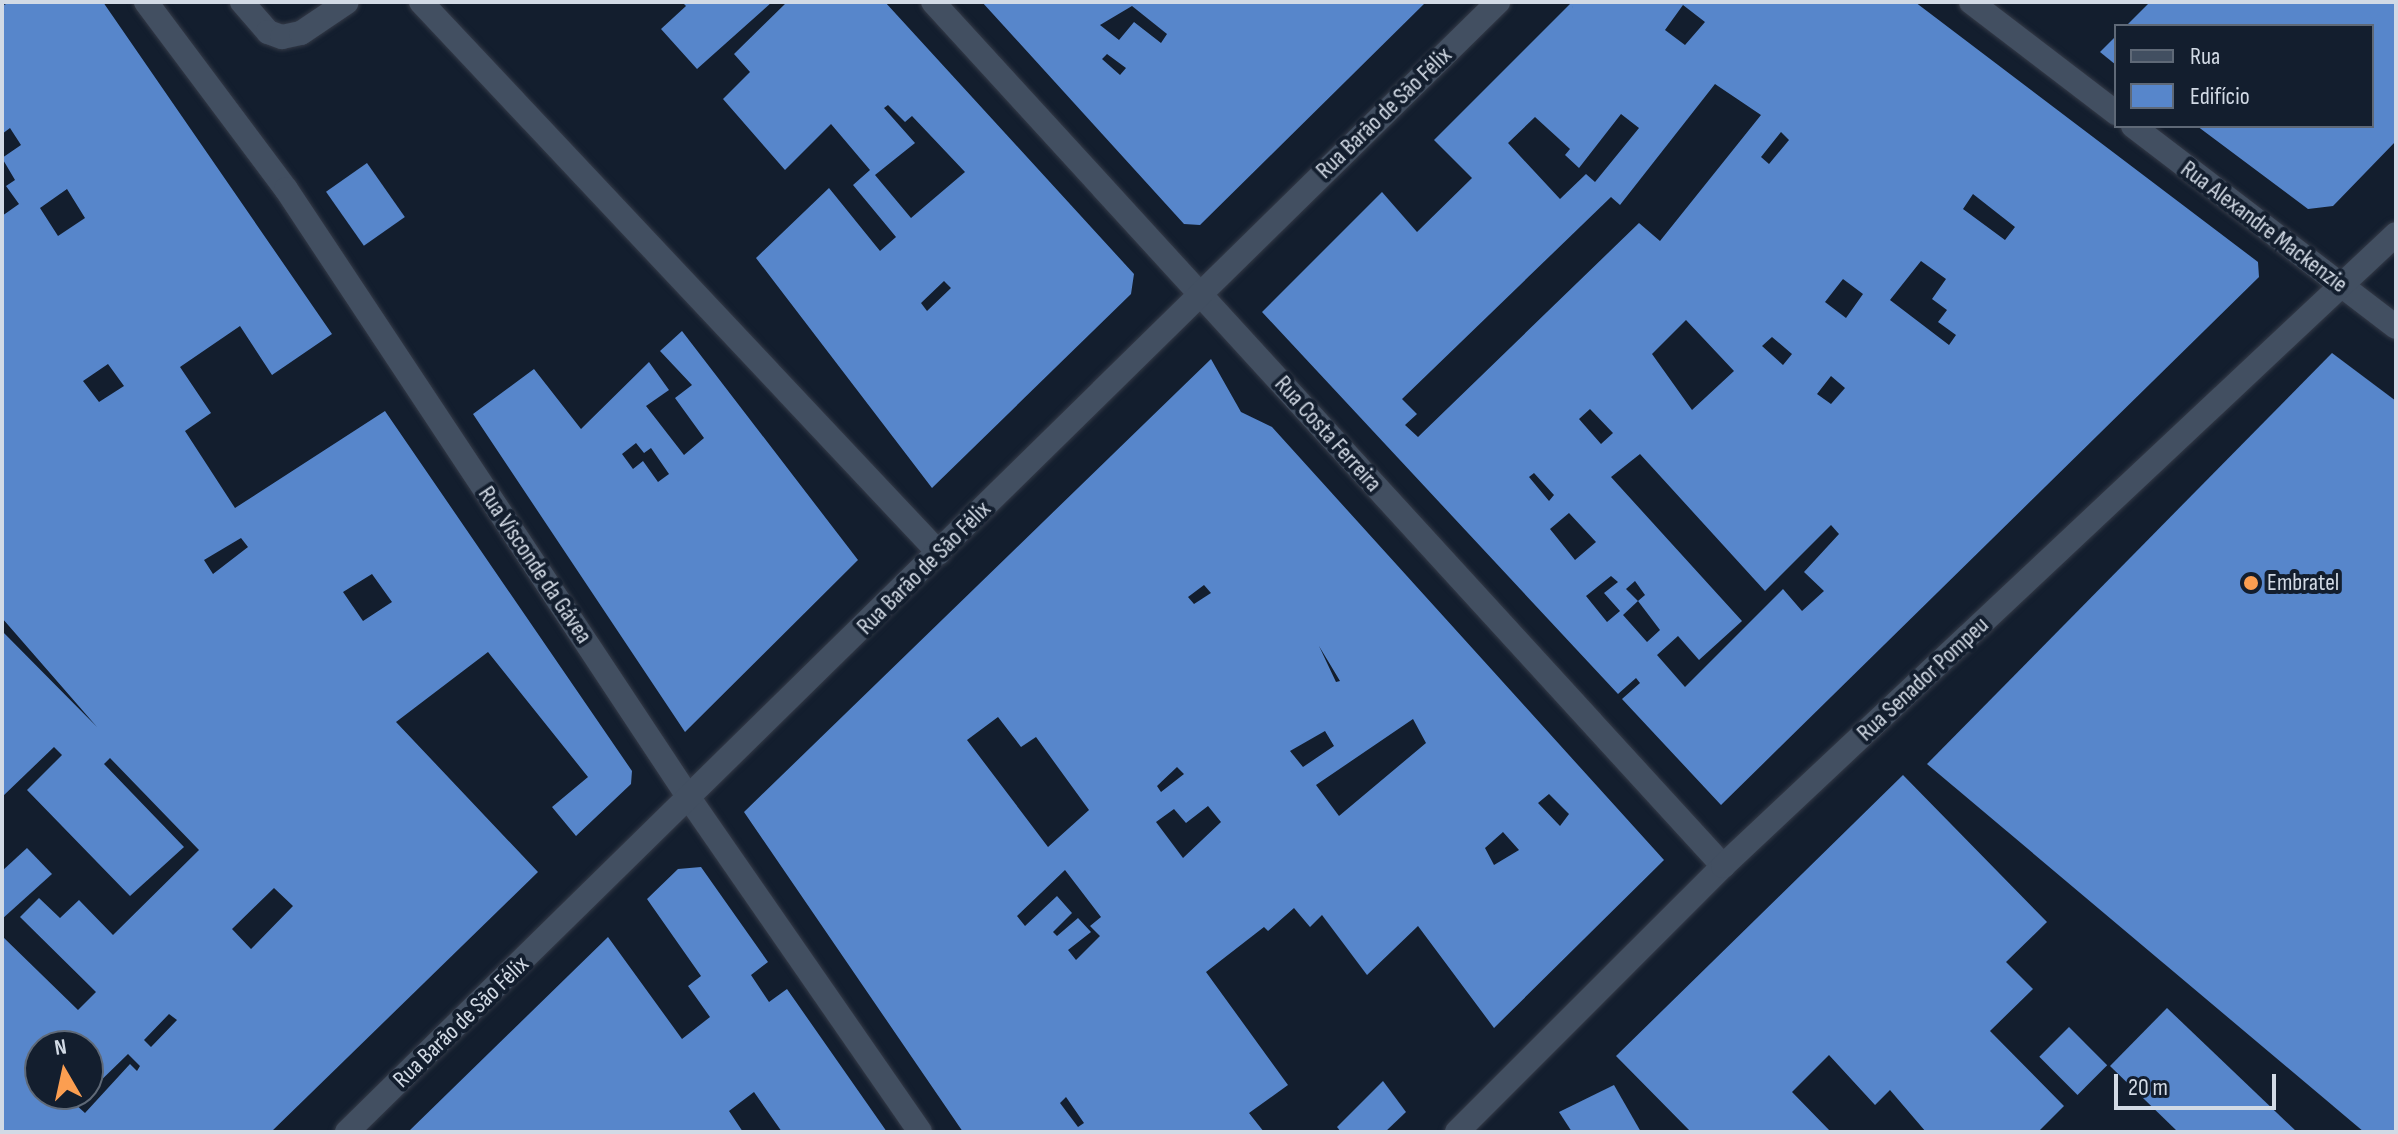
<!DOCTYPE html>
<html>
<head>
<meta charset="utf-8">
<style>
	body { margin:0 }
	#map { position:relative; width:2398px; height:1134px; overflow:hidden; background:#131e2e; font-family:"Sofia Sans Condensed",sans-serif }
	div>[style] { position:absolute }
	.building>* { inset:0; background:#5786cb; transform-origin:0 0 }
	.roads { filter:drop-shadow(0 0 2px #343a47) drop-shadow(0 0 2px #343a47) }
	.minor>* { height:24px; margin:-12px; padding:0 12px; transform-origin:12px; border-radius:12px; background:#424f61 }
	.dots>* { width:22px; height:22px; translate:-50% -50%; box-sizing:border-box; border:4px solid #131e2e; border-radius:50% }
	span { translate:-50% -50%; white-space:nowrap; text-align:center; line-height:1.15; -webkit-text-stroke:8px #131e2e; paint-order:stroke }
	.street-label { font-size:24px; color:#d2dae5 }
	.poi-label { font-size:24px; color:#d2dae5 }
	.left { translate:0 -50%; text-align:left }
	.frame { position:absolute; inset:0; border:4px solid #d2dae5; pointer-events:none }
	.legend { position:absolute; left:2114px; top:24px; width:260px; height:104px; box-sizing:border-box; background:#131e2e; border:2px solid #5f6977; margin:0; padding:10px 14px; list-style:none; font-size:24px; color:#d2dae5 }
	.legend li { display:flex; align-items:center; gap:16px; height:40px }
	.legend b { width:40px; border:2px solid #5f6977 }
	.north { position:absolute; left:24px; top:1030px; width:80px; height:80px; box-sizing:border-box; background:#131e2e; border:2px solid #5f6977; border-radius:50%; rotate:351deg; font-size:22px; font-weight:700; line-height:32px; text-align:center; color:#d2dae5 }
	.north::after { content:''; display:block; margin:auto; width:28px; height:36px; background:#fb9e51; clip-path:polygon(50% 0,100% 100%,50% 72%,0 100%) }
	.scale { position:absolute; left:2114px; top:1074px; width:162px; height:36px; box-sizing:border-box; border:4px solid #d2dae5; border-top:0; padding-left:10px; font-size:24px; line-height:28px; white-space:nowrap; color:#d2dae5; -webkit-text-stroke:6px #131e2e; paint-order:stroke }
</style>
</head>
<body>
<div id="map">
	<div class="building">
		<i style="clip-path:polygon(evenodd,10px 2px,103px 2px,332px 334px,272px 375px,240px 326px,180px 367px,211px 413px,185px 431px,235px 508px,385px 411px,632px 771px,631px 784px,576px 836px,552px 807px,588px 777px,488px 652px,396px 722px,538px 872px,271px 1132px,2px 1132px,2px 936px,78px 1010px,96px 992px,20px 917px,39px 898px,60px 918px,79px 900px,113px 935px,199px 850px,110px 758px,104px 764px,184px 847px,130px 896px,27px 790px,62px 755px,54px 747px,2px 797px,2px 631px,97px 727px,2px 618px,2px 216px,19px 204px,6px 186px,15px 180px,2px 158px,21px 145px,10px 128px,2px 134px,2px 6px,10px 2px,67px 189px,85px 218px,58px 236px,40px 208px,67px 189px,10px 2px,108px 364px,124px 386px,99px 402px,83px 381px,108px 364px,10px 2px,241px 538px,248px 547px,213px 574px,204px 560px,241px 538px,10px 2px,372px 574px,392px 602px,363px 621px,343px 592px,372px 574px,10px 2px,274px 888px,293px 906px,251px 949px,232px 929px,274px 888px,10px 2px,169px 1014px,177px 1020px,151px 1047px,144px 1040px,169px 1014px,10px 2px,40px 1046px,88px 1046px,88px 1093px,128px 1054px,140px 1066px,137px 1071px,130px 1064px,85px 1113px,75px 1104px,87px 1094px,40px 1094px,40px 1046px)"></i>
		<i style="clip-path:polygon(682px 2px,772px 2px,697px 69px,661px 29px,686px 6px)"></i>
		<i style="clip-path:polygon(evenodd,787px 2px,885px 2px,1134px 274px,1131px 294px,932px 488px,756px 258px,829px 188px,880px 251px,896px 237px,853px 185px,870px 170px,831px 124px,785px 170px,723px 99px,750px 72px,734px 54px,787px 2px,888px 105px,905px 122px,912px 116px,965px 172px,911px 218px,875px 175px,915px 143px,884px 108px,888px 105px,787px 2px,944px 281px,951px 288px,927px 311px,921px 303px,944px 281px)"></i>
		<i style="clip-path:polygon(evenodd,982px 2px,1426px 2px,1200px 225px,1184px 224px,982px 2px,1132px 6px,1167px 34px,1161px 43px,1134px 22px,1119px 40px,1100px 25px,1132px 6px,982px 2px,1107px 54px,1126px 68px,1120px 75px,1102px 59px,1107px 54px)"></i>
		<i style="clip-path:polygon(evenodd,1572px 2px,1915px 2px,2258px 262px,2259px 277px,1721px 805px,1622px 699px,1640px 683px,1636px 678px,1618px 694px,1262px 312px,1382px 192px,1417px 232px,1472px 178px,1434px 140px,1572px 2px,1683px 5px,1705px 22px,1685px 45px,1665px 30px,1683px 5px,1572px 2px,1715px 84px,1761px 115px,1660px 241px,1639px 223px,1418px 437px,1405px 425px,1417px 414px,1402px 399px,1611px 197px,1620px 205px,1715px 84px,1572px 2px,1621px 114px,1639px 128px,1595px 182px,1586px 174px,1560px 199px,1508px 143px,1535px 117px,1570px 149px,1565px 155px,1579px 168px,1621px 114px,1572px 2px,1781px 132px,1789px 140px,1769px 164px,1761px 157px,1781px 132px,1572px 2px,1973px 194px,2015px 227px,2005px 240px,1963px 209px,1973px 194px,1572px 2px,1921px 261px,1946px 279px,1932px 299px,1947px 310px,1938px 322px,1956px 335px,1949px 345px,1890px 300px,1921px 261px,1572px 2px,1843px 279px,1863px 294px,1846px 318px,1825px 302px,1843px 279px,1572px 2px,1686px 320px,1734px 371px,1692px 410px,1652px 354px,1686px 320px,1572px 2px,1772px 337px,1792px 354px,1783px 365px,1762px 346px,1772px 337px,1572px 2px,1831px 376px,1845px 388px,1831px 404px,1817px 394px,1831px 376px,1572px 2px,1590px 409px,1613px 433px,1601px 444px,1579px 419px,1590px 409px,1572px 2px,1640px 454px,1765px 591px,1831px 525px,1839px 534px,1804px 572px,1824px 591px,1802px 611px,1783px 589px,1685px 687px,1657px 655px,1678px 636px,1699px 660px,1742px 621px,1611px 477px,1640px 454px,1572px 2px,1534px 473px,1554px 495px,1549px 501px,1529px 477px,1534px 473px,1572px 2px,1569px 513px,1596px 542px,1575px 560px,1550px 529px,1569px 513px,1572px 2px,1611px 576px,1618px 582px,1604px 593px,1620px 611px,1607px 622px,1586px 596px,1611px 576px,1572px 2px,1635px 581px,1645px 595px,1638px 601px,1626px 589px,1635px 581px,1572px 2px,1638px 601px,1660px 630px,1647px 642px,1623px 615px,1638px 601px)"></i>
		<i style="clip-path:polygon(2150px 2px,2396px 2px,2396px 141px,2333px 206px,2308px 209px,2197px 126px,2372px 126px,2372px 26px,2126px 26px)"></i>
		<i style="clip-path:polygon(2116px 36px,2116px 65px,2100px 52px)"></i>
		<i style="left:367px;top:163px;width:66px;height:50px;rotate:55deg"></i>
		<i style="clip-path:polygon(evenodd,682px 331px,858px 560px,685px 732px,473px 414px,534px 369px,581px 429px,649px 362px,669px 390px,646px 406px,684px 455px,704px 438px,675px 398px,692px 385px,660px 351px,682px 331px,636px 443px,644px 453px,651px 448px,669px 474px,658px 482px,643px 461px,633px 469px,622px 454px,636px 443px)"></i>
		<i style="clip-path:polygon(2332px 353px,2396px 401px,2396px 1132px,2364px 1132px,1927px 764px)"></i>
		<i style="clip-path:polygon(evenodd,1211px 359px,1241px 412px,1272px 427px,1664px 860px,1494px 1028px,1418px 926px,1367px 975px,1322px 915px,1310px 927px,1294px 908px,1268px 931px,1264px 927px,1206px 972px,1288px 1085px,1249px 1113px,1264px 1132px,963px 1132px,744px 812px,1211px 359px,1204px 585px,1211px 593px,1194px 604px,1188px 597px,1204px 585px,1211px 359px,1319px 646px,1340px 681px,1336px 682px,1319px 646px,1211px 359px,998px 717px,1021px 747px,1036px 737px,1089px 810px,1048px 847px,967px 740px,998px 717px,1211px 359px,1413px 719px,1426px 743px,1339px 816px,1316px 785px,1413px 719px,1211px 359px,1325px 731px,1334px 746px,1303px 767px,1290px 751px,1325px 731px,1211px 359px,1177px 767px,1184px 774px,1161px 792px,1157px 786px,1177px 767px,1211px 359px,1549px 794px,1569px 814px,1560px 826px,1538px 803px,1549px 794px,1211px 359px,1208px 806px,1221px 822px,1183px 858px,1156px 822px,1174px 809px,1186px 823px,1208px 806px,1211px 359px,1503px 832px,1519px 850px,1494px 865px,1485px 848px,1503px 832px,1211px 359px,1065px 870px,1101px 917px,1090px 926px,1100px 936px,1076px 960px,1068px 950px,1091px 932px,1078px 918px,1057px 936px,1053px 932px,1072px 913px,1057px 896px,1025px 926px,1017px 916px,1065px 870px,1211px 359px,1066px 1097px,1084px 1123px,1078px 1127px,1060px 1103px,1066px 1097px)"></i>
		<i style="clip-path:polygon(1903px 775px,2047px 922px,2006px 962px,2033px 989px,1990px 1031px,2064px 1106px,2038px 1132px,1926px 1132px,1890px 1090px,1875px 1105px,1829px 1055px,1792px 1092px,1831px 1132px,1691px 1132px,1616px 1056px)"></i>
		<i style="clip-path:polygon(27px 848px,52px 874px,2px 919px,2px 871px)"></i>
		<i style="clip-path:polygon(701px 867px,768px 962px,751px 975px,769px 1002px,787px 989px,887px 1132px,782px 1132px,754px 1092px,729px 1111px,743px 1132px,408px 1132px,608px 937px,682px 1039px,710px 1017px,688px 986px,701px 976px,647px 899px,678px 869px)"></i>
		<i style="clip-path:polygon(2167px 1008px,2297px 1132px,2178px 1132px,2110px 1066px)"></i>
		<i style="left:2069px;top:1027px;width:54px;height:42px;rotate:45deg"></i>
		<i style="clip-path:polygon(1383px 1081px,1406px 1112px,1385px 1132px,1341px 1132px,1337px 1127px)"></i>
		<i style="clip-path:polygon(1614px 1085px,1641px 1132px,1572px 1132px,1559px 1112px)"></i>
	</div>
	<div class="roads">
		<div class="minor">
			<i style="left:146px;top:2px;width:234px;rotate:53.2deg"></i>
			<i style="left:286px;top:189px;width:734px;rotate:56.5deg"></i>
			<i style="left:691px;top:801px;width:402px;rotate:55.3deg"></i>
			<i style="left:242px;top:2px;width:40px;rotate:49deg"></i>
			<i style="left:268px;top:32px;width:15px;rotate:20deg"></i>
			<i style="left:282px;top:37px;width:19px;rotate:-12deg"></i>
			<i style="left:301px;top:33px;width:55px;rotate:-34deg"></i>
			<i style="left:421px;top:2px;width:756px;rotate:46.77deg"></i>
			<i style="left:933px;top:2px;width:1171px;rotate:47.56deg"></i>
			<i style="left:1971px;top:2px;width:183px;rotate:37.4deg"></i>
			<i style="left:2133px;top:126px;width:331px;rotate:37.4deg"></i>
			<i style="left:347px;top:1132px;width:1613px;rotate:-44.47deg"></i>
			<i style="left:1457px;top:1132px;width:376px;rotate:-45deg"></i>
			<i style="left:1723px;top:866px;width:923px;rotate:-43.2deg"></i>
		</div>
	</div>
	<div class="dots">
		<i style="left:2251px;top:583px;background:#fb9e51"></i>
	</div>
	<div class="street-label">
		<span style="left:1384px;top:113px;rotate:-44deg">Rua Barão de São Félix</span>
		<span style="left:2264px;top:227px;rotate:37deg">Rua Alexandre Mackenzie</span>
		<span style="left:1328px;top:434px;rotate:48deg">Rua Costa Ferreira</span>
		<span style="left:535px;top:565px;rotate:56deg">Rua Visconde da Gávea</span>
		<span style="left:924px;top:568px;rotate:-45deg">Rua Barão de São Félix</span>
		<span style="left:1923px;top:679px;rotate:-43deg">Rua Senador Pompeu</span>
		<span style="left:461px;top:1022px;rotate:-44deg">Rua Barão de São Félix</span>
	</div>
	<div class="poi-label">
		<span class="left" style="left:2267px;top:583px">Embratel</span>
	</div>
	<div class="frame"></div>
	<ul class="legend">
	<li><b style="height:10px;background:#424f61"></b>Rua</li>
	<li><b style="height:22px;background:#5786cb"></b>Edifício</li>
	</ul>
	<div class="north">N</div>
	<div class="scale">20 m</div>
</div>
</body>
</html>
